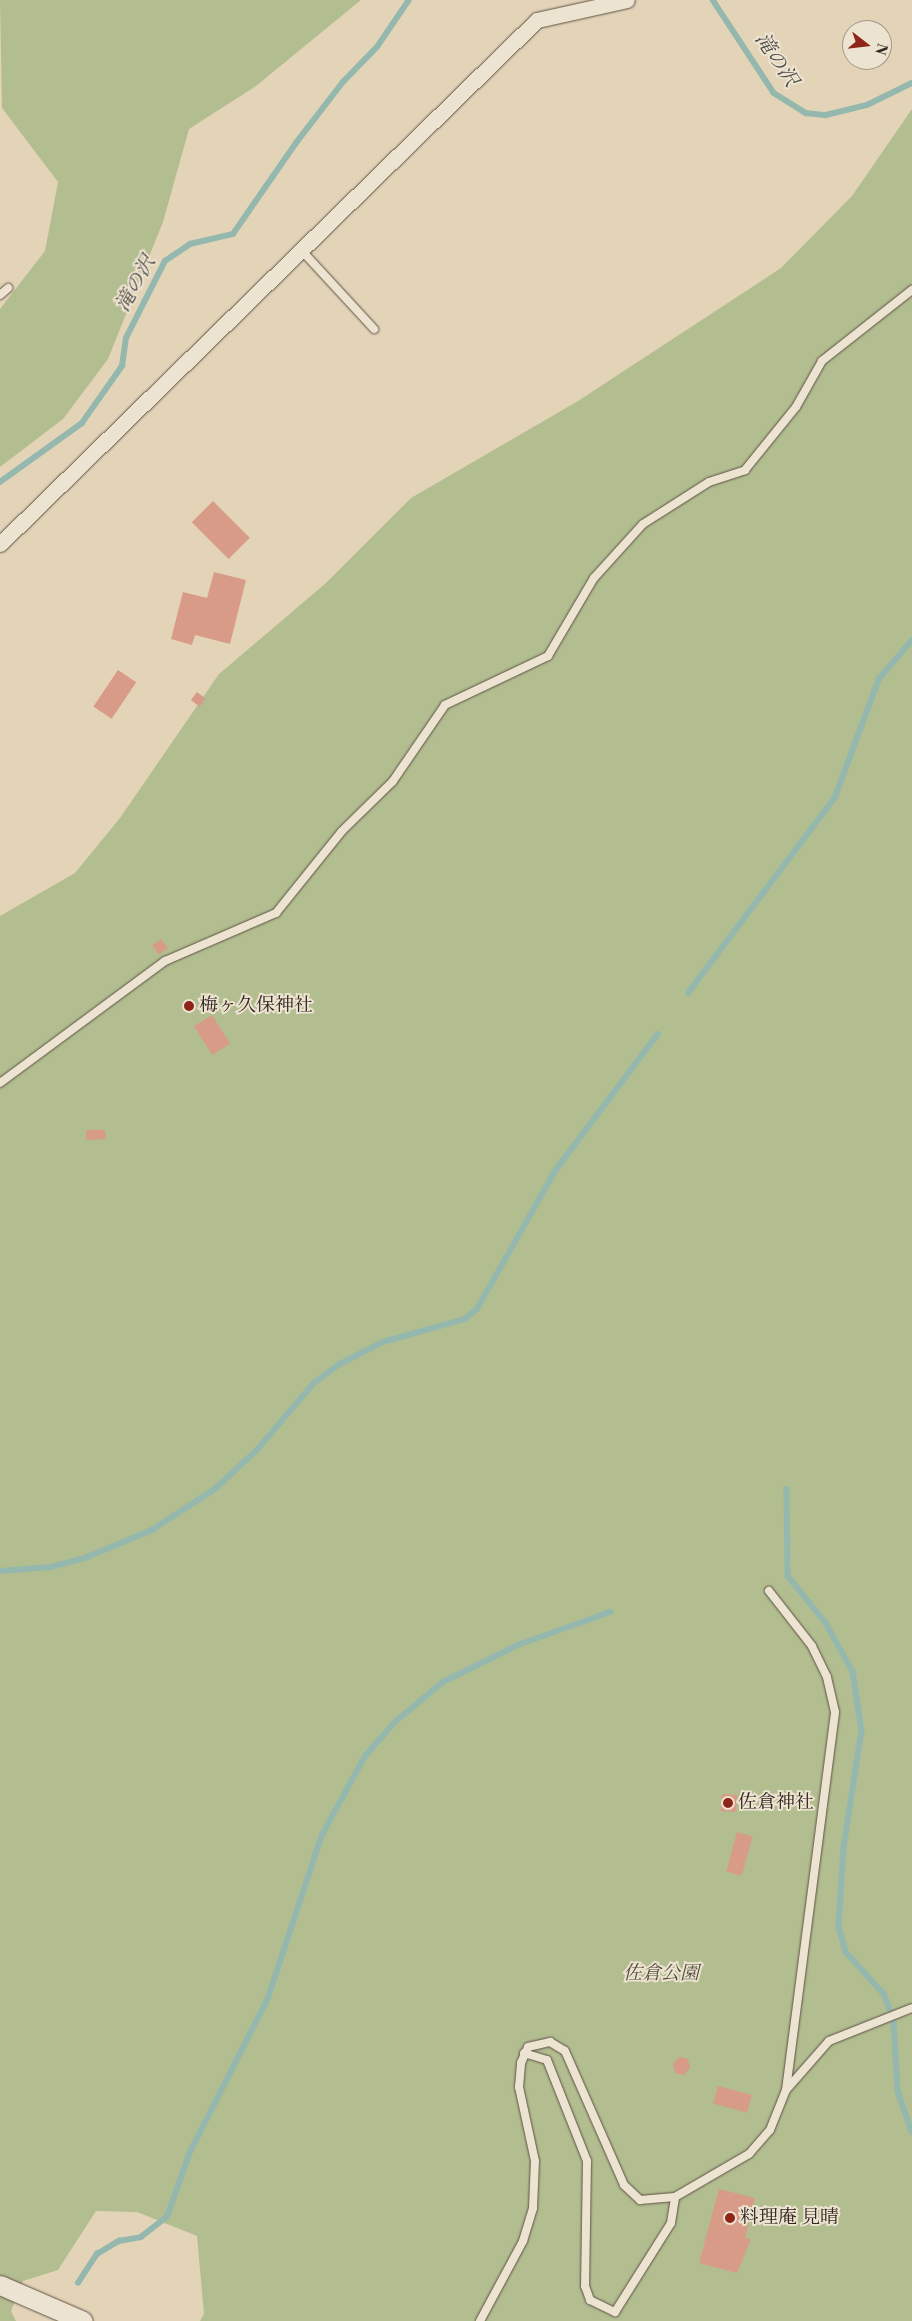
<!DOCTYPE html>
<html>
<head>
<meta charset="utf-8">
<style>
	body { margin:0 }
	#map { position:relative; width:912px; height:2321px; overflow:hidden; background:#e3d4b8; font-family:"Libre Bodoni","Noto Serif JP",serif }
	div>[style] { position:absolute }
	.green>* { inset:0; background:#b2bd90 }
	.stream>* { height:5.5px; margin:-2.75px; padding:0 2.75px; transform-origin:2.75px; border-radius:2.75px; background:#95b8ae }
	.building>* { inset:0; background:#d89b87; transform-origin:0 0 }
	.roads { filter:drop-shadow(0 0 1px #5f5246) drop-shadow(0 0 1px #5f5246) }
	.service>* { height:8px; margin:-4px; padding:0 4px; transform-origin:4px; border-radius:4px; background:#ede3d1 }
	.minor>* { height:15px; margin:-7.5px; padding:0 7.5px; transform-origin:7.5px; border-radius:7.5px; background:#ede3d1 }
	.tertiary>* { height:19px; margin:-9.5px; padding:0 9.5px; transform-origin:9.5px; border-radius:9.5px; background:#ede3d1 }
	.dots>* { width:14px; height:14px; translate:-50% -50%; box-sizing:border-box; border:2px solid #ede3d1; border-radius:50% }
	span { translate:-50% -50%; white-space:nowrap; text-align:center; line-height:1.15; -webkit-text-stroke:4px #ede3d1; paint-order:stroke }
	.poi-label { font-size:19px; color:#332620 }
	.left { translate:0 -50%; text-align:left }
	.park-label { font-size:19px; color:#534c3c; font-style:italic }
	.water-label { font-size:20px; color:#4c4a44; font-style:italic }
	.north { position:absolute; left:842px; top:20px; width:50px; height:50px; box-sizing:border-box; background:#ede3d1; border:1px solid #a3978a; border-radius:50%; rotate:106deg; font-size:14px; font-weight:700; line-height:20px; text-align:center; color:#332620 }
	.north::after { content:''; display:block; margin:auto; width:18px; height:22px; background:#8f2418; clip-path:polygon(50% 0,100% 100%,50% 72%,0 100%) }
</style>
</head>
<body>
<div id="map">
	<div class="green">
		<i style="clip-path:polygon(0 0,361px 0,256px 86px,189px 129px,163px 222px,108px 359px,63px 419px,0 467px,0 309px,45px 251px,58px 182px,2px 108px)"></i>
		<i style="clip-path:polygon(912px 109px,912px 2321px,200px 2321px,204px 2314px,197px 2236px,137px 2212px,96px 2211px,58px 2270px,23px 2281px,11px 2311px,16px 2321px,0 2321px,0 916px,75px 873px,120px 818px,219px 674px,326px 583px,411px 498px,578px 401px,781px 268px,852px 196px)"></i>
	</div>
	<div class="stream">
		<i style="left:713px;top:0;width:111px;rotate:56.7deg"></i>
		<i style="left:774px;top:93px;width:38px;rotate:32deg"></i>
		<i style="left:806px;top:113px;width:20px;rotate:6deg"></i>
		<i style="left:826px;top:115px;width:42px;rotate:-13.7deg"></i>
		<i style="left:867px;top:105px;width:50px;rotate:-26.1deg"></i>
		<i style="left:0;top:482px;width:101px;rotate:-35.7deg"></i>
		<i style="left:82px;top:423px;width:70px;rotate:-54.9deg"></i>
		<i style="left:122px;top:366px;width:28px;rotate:-82deg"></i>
		<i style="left:126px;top:338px;width:86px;rotate:-63.1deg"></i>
		<i style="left:165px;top:261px;width:30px;rotate:-34deg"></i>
		<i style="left:190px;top:244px;width:44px;rotate:-13.1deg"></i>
		<i style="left:233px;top:234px;width:111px;rotate:-55.3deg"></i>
		<i style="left:296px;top:143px;width:77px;rotate:-52.4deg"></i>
		<i style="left:343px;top:82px;width:49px;rotate:-45.8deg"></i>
		<i style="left:377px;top:47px;width:57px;rotate:-55.8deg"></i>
		<i style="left:688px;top:993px;width:245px;rotate:-53.1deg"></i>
		<i style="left:835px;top:797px;width:126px;rotate:-69.6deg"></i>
		<i style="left:879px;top:679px;width:51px;rotate:-49.8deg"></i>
		<i style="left:787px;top:1489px;width:87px;rotate:89.3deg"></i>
		<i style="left:788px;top:1576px;width:60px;rotate:51deg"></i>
		<i style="left:826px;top:1623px;width:56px;rotate:61.1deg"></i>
		<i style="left:853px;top:1672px;width:60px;rotate:81.3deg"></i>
		<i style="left:862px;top:1731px;width:117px;rotate:98.8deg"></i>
		<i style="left:844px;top:1847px;width:80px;rotate:93.6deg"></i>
		<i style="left:839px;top:1927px;width:26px;rotate:74deg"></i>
		<i style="left:846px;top:1952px;width:57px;rotate:47.9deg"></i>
		<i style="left:884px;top:1994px;width:16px;rotate:68deg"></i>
		<i style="left:0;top:1571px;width:51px;rotate:-4.5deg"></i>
		<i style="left:51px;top:1567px;width:35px;rotate:-15deg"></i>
		<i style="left:85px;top:1558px;width:73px;rotate:-22.7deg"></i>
		<i style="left:152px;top:1530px;width:75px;rotate:-33.1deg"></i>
		<i style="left:215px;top:1489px;width:57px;rotate:-42.9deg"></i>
		<i style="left:257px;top:1450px;width:87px;rotate:-49.7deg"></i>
		<i style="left:313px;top:1384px;width:34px;rotate:-37deg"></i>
		<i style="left:340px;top:1364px;width:48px;rotate:-27.1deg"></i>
		<i style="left:383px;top:1342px;width:85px;rotate:-15.7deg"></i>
		<i style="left:465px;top:1319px;width:16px;rotate:-40deg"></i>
		<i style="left:477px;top:1309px;width:159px;rotate:-60.5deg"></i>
		<i style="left:555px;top:1171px;width:171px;rotate:-53.1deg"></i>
		<i style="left:894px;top:2021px;width:70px;rotate:86.7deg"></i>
		<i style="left:898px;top:2091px;width:43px;rotate:71.1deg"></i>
		<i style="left:78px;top:2283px;width:35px;rotate:-57deg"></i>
		<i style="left:97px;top:2254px;width:26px;rotate:-31deg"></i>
		<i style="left:119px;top:2241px;width:22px;rotate:-10deg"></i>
		<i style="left:141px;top:2237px;width:33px;rotate:-38deg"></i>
		<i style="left:167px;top:2217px;width:69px;rotate:-70.5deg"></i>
		<i style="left:190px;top:2152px;width:173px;rotate:-63.1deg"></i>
		<i style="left:268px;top:1998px;width:172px;rotate:-71.7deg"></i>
		<i style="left:322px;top:1835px;width:90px;rotate:-61.4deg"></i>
		<i style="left:365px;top:1756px;width:47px;rotate:-48.5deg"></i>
		<i style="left:396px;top:1721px;width:61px;rotate:-39.7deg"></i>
		<i style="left:443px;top:1682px;width:84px;rotate:-26.3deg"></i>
		<i style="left:518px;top:1645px;width:98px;rotate:-19.7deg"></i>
	</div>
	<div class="building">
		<i style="left:213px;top:501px;width:52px;height:30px;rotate:45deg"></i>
		<i style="clip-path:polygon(214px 572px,246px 580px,230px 644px,195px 635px,192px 645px,171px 639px,183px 592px,207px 598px)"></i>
		<i style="left:118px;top:670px;width:22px;height:44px;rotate:34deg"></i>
		<i style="left:197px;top:692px;width:11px;height:10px;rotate:38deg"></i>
		<i style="left:161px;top:939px;width:11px;height:11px;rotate:52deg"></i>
		<i style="clip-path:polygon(191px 1000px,195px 1008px,188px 1012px,183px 1005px)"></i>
		<i style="left:212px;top:1015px;width:34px;height:21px;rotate:58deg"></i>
		<i style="clip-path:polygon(86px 1130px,105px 1130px,106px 1139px,86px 1140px)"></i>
		<i style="left:722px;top:1794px;width:15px;height:17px;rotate:4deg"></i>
		<i style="left:737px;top:1832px;width:16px;height:41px;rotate:15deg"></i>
		<i style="clip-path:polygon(679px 2057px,688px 2059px,690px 2068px,684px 2075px,675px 2073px,673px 2064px)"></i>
		<i style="left:718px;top:2086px;width:35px;height:18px;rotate:15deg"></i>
		<i style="clip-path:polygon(719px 2189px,755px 2198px,745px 2238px,751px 2239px,737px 2273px,699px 2263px)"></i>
	</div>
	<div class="roads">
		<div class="service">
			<i style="left:303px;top:252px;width:105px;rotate:47.3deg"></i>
			<i style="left:0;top:295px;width:11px;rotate:-41deg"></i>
			<i style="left:0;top:1083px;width:205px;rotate:-36.5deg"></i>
			<i style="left:165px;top:961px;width:121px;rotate:-23.4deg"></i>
			<i style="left:276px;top:913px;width:105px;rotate:-51.2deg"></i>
			<i style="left:342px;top:831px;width:71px;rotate:-44.4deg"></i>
			<i style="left:393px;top:781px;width:92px;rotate:-55.6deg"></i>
			<i style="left:445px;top:705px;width:114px;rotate:-25.4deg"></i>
			<i style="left:548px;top:656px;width:91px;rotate:-59.5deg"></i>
			<i style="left:594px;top:578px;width:73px;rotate:-47.8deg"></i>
			<i style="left:643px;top:524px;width:78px;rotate:-32.5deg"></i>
			<i style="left:709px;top:482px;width:38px;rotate:-18deg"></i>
			<i style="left:745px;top:470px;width:81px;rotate:-51deg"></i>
			<i style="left:796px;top:407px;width:53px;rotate:-60.5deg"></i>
			<i style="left:822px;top:361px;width:115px;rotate:-38.3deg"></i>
			<i style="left:524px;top:2053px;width:24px;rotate:17deg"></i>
			<i style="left:547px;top:2060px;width:109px;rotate:68.4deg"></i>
			<i style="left:587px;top:2161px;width:125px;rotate:90.9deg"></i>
			<i style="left:585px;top:2286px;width:15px;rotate:70deg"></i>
			<i style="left:590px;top:2300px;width:28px;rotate:26deg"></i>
			<i style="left:615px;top:2312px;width:105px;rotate:-57.8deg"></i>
			<i style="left:671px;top:2223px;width:26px;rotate:-81deg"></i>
			<i style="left:786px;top:2090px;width:65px;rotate:-48.7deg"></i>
			<i style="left:829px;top:2041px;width:89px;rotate:-21.7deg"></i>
			<i style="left:480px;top:2321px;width:91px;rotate:-61.7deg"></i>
			<i style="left:523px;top:2241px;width:34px;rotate:-73deg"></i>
			<i style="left:533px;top:2208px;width:47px;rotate:-87.6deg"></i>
			<i style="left:535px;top:2161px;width:76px;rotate:-102.2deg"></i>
			<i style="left:519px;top:2087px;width:24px;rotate:-85deg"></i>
			<i style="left:521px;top:2063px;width:17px;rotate:-66deg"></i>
			<i style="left:528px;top:2047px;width:23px;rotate:-13deg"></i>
			<i style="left:550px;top:2042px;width:17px;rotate:31deg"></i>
			<i style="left:565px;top:2051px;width:146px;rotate:66.2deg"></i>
			<i style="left:624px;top:2185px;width:22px;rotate:43deg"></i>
			<i style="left:640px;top:2200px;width:35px;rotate:-5deg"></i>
			<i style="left:675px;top:2197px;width:86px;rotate:-30.2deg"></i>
			<i style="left:749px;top:2154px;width:32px;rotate:-49deg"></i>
			<i style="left:770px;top:2130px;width:43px;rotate:-68.2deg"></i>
			<i style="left:786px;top:2090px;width:381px;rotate:-82.6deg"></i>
			<i style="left:835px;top:1712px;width:36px;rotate:-103deg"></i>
			<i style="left:827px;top:1677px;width:34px;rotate:-116deg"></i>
			<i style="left:812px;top:1646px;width:70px;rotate:-128deg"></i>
		</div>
		<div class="minor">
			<i style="left:0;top:544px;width:750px;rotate:-44.3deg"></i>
			<i style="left:537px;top:20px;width:92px;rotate:-12.5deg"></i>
		</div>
		<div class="tertiary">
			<i style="left:0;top:2285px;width:90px;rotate:23.4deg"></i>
		</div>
	</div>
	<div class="dots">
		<i style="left:189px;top:1006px;background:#8f2418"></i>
		<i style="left:728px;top:1803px;background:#8f2418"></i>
		<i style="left:730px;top:2218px;background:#8f2418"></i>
	</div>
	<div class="poi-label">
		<span class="left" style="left:199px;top:1006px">梅ヶ久保神社</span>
		<span class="left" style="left:738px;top:1803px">佐倉神社</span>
		<span class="left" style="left:740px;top:2218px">料理庵 見晴</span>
	</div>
	<div class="park-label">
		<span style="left:661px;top:1974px">佐倉公園</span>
	</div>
	<div class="water-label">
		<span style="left:776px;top:60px;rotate:56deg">滝の沢</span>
		<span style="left:136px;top:284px;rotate:-61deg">滝の沢</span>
	</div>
	<div class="north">N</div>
</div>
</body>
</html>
